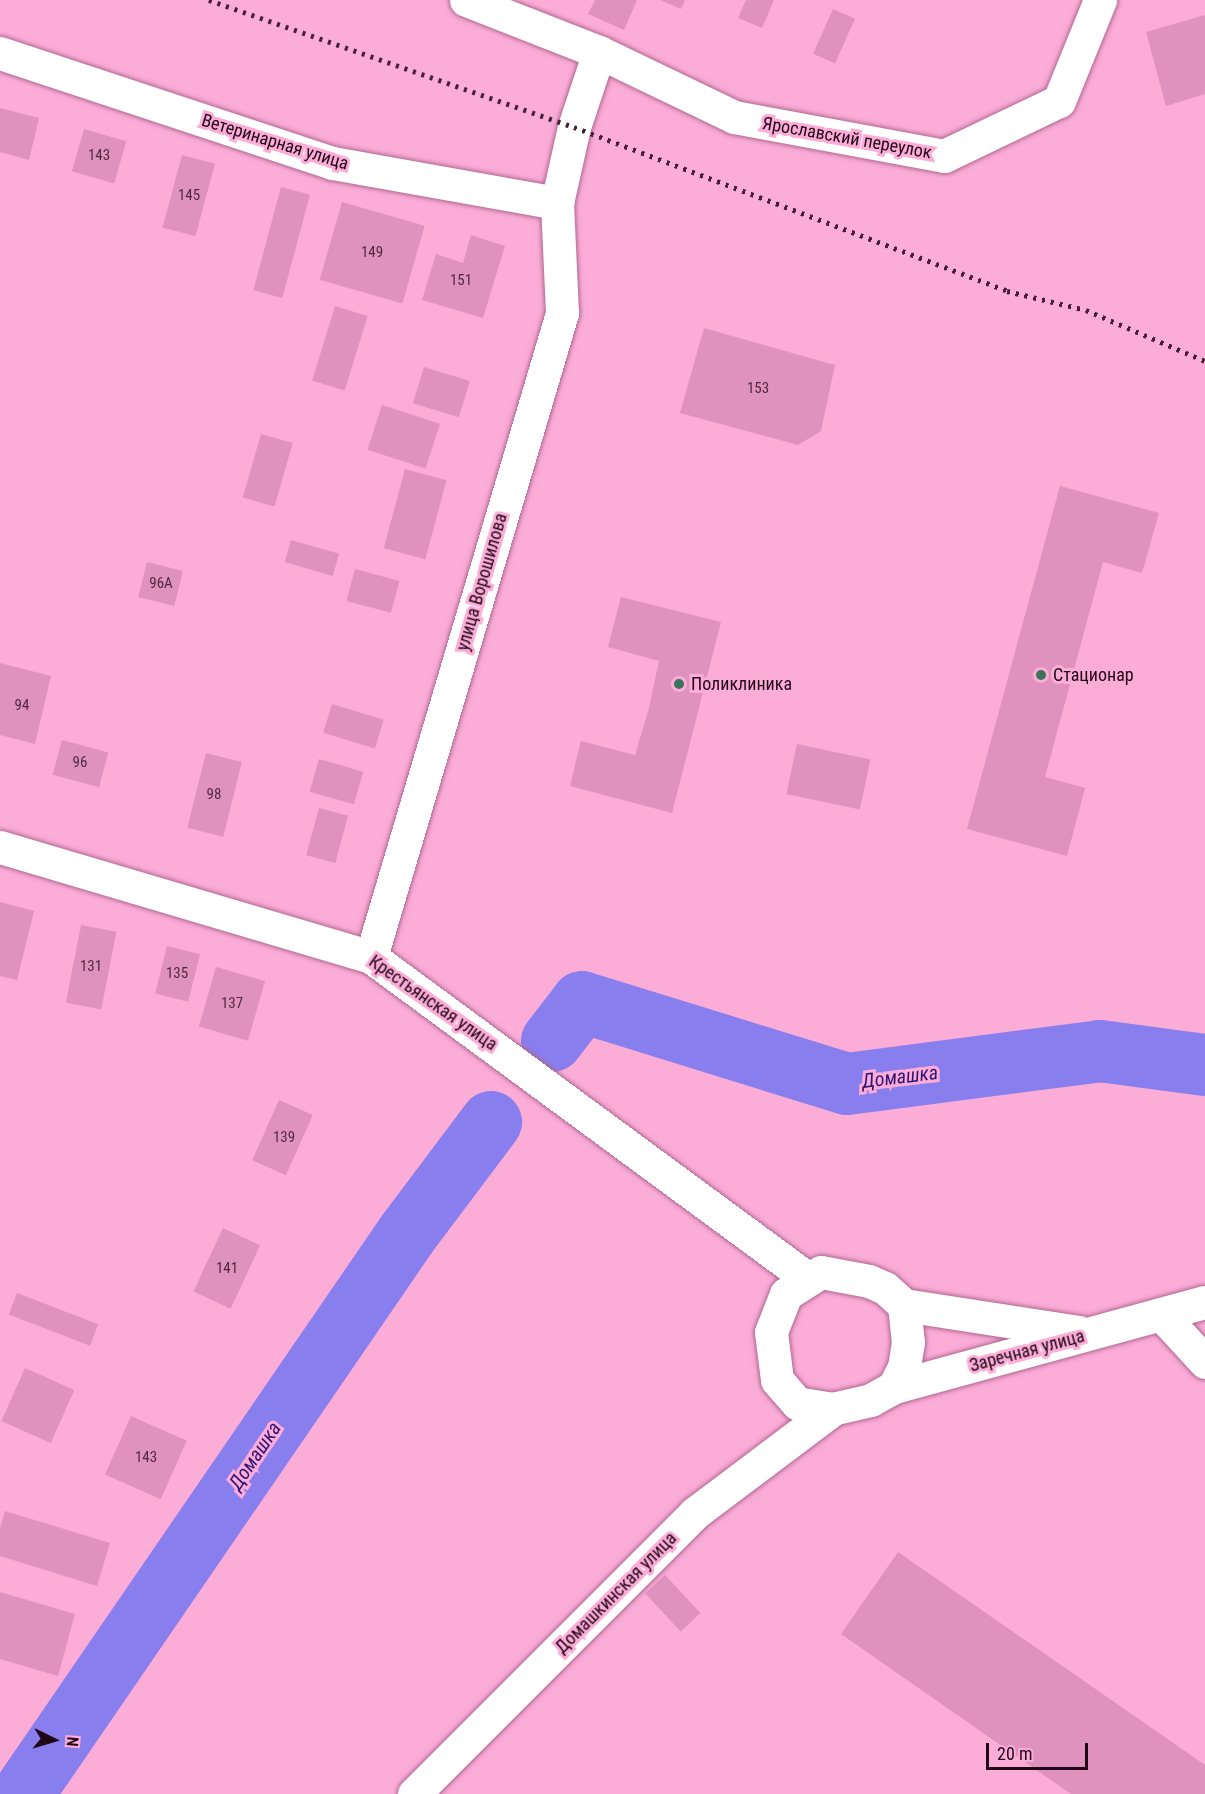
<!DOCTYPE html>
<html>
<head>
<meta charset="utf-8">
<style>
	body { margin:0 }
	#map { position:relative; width:1205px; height:1794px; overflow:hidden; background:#fbacd7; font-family:"Roboto Condensed",sans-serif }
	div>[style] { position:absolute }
	.river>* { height:62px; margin:-31px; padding:0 31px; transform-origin:31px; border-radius:31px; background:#897eed }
	.building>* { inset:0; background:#df92bd; transform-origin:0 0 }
	.roads { filter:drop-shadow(0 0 2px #b06791) drop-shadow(0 0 2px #b06791) }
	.minor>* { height:33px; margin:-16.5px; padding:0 16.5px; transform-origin:16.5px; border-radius:16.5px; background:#fff }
	.rail>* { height:4.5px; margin-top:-2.25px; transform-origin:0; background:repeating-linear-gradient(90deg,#432035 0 3px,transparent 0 9px) }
	.dots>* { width:16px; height:16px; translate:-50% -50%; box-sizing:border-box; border:3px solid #fbacd7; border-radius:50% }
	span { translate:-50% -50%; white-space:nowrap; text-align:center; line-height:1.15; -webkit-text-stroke:6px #fbacd7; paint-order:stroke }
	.number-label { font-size:15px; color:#502940 }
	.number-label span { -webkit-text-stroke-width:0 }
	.street-label { font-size:18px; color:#210617 }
	.poi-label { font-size:18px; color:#210617 }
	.left { translate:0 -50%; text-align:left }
	.water-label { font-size:20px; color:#2f1578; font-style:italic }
	.north { position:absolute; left:24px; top:1710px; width:60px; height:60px; -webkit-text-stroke:4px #fbacd7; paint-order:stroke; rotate:95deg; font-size:16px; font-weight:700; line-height:24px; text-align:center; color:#210617 }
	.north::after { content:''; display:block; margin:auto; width:21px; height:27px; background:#210617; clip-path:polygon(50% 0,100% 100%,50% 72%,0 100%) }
	.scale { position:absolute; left:986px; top:1743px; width:102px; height:27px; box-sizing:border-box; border:3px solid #210617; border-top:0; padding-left:8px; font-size:18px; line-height:21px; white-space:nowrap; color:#210617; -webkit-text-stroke:4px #fbacd7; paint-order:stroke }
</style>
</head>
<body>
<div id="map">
	<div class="river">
		<i style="left:552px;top:1041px;width:49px;rotate:-52.4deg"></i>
		<i style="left:582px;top:1002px;width:277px;rotate:17.2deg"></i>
		<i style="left:847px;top:1084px;width:255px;rotate:-7.4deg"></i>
		<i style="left:1100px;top:1051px;width:106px;rotate:7.6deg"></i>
		<i style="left:23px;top:1794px;width:679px;rotate:-55.56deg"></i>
		<i style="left:407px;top:1234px;width:140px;rotate:-53.1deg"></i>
	</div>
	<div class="building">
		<i style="clip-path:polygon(595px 0,637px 0,624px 30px,588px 14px)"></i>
		<i style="clip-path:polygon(660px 0,685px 0,681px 9px)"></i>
		<i style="clip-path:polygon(746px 0,774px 0,762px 28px,738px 18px)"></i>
		<i style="left:833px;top:9px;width:24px;height:49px;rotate:24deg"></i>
		<i style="clip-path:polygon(1205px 15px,1205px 94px,1166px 106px,1146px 32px)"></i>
		<i style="clip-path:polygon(0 108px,39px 118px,29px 160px,0 152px)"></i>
		<i style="left:84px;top:129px;width:44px;height:44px;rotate:16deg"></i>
		<i style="left:182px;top:155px;width:34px;height:75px;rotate:15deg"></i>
		<i style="left:281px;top:187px;width:30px;height:107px;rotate:15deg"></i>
		<i style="left:342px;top:202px;width:86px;height:81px;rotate:16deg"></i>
		<i style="clip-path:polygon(471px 235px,505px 246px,483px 318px,422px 300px,436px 254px,463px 263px)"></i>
		<i style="left:335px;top:306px;width:34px;height:78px;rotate:17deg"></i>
		<i style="clip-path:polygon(704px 328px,835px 365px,821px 431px,798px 445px,680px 413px)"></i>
		<i style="left:424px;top:367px;width:48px;height:38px;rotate:17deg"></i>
		<i style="left:382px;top:405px;width:61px;height:47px;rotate:18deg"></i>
		<i style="left:261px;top:434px;width:33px;height:66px;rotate:16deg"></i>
		<i style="left:405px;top:469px;width:43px;height:82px;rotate:15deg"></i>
		<i style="clip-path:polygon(1060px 486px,1159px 513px,1142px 573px,1103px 562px,1045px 777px,1085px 788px,1067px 856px,967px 829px)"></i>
		<i style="left:291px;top:540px;width:50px;height:23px;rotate:16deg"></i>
		<i style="left:147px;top:562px;width:37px;height:36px;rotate:14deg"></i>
		<i style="left:355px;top:569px;width:46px;height:33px;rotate:15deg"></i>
		<i style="clip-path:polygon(621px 597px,721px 622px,672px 813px,570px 786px,581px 741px,635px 755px,649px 708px,659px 661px,608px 647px)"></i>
		<i style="clip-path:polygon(0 663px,51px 676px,35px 744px,0 735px)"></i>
		<i style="left:332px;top:704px;width:54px;height:30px;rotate:17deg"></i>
		<i style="left:62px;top:740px;width:48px;height:36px;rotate:15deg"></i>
		<i style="left:797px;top:744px;width:75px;height:51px;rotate:12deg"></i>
		<i style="left:206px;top:753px;width:37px;height:77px;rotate:14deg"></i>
		<i style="left:319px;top:759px;width:46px;height:34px;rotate:16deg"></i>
		<i style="left:319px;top:808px;width:30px;height:49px;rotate:15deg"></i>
		<i style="clip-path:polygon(0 902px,34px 911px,17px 980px,0 976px)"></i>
		<i style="left:81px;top:925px;width:36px;height:79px;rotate:11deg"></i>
		<i style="left:167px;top:946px;width:34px;height:49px;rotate:14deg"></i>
		<i style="left:216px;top:967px;width:51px;height:62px;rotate:16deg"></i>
		<i style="left:279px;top:1100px;width:37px;height:66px;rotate:24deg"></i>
		<i style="left:223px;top:1228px;width:41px;height:70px;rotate:25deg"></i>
		<i style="left:17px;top:1293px;width:87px;height:23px;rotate:21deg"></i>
		<i style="left:25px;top:1368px;width:54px;height:58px;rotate:24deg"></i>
		<i style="left:131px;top:1416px;width:61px;height:64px;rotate:24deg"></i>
		<i style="clip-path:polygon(5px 1511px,110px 1543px,97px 1586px,0 1556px,0 1528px)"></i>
		<i style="clip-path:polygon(898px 1552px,1205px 1765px,1205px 1794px,1071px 1794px,841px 1634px)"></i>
		<i style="left:665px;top:1575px;width:52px;height:27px;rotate:47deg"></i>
		<i style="clip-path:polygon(0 1592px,75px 1614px,58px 1676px,0 1659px)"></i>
	</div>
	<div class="roads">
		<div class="minor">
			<i style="left:466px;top:0;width:143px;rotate:21.4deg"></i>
			<i style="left:599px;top:52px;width:150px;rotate:25.7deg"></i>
			<i style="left:734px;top:117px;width:214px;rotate:10.5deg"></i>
			<i style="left:944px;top:156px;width:127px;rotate:-25.6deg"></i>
			<i style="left:1059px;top:101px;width:109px;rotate:-67.9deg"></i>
			<i style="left:0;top:53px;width:350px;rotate:18.3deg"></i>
			<i style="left:332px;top:163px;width:229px;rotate:10.1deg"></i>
			<i style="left:0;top:847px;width:387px;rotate:16.5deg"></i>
			<i style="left:371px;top:957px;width:541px;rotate:36.36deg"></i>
			<i style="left:371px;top:957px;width:672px;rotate:-73.48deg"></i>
			<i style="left:562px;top:313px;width:110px;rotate:-92.6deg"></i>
			<i style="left:557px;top:203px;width:78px;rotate:-77.4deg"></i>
			<i style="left:574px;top:127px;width:79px;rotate:-71.6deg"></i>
			<i style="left:821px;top:1272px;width:49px;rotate:10.6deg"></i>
			<i style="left:869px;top:1281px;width:17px;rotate:24deg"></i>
			<i style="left:885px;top:1288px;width:25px;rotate:42deg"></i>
			<i style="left:904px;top:1305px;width:37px;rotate:84deg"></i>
			<i style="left:908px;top:1342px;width:25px;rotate:99deg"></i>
			<i style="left:904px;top:1367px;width:22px;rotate:117deg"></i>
			<i style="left:894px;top:1387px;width:26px;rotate:151deg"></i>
			<i style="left:871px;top:1400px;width:39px;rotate:167deg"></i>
			<i style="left:833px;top:1409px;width:36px;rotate:-171deg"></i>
			<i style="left:797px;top:1403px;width:30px;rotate:-131deg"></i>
			<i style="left:777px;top:1380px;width:48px;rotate:-97.1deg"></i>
			<i style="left:771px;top:1332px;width:41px;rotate:-68.5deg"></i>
			<i style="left:786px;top:1294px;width:41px;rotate:-32.2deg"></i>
			<i style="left:904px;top:1305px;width:177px;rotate:8.8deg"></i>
			<i style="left:1161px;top:1314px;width:65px;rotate:47.5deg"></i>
			<i style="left:894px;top:1387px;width:322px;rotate:-15.3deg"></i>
			<i style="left:414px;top:1794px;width:397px;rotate:-45deg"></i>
			<i style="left:695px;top:1513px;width:173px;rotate:-37deg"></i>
		</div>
	</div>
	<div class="rail">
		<i style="left:209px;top:0;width:386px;rotate:19.2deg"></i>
		<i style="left:574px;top:127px;width:463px;rotate:20.7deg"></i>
		<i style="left:1007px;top:291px;width:81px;rotate:13.5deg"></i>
		<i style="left:1086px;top:310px;width:129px;rotate:23.2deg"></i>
	</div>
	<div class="dots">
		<i style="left:1041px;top:675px;background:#3a745c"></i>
		<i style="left:679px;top:684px;background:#3a745c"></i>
	</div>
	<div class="number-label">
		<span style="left:99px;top:156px">143</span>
		<span style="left:189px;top:196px">145</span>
		<span style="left:372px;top:253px">149</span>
		<span style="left:461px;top:281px">151</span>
		<span style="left:758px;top:389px">153</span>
		<span style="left:161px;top:584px">96А</span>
		<span style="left:22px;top:706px">94</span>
		<span style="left:80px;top:763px">96</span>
		<span style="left:214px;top:795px">98</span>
		<span style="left:91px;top:967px">131</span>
		<span style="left:177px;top:974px">135</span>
		<span style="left:232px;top:1004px">137</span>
		<span style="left:284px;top:1138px">139</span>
		<span style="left:227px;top:1269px">141</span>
		<span style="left:146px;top:1458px">143</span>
	</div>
	<div class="street-label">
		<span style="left:847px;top:138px;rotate:10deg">Ярославский переулок</span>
		<span style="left:275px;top:142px;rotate:17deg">Ветеринарная улица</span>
		<span style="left:482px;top:582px;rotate:-74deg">улица Ворошилова</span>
		<span style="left:433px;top:1003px;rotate:35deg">Крестьянская улица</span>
		<span style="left:1027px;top:1351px;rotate:-15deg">Заречная улица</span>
		<span style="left:616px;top:1593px;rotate:-45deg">Домашкинская улица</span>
	</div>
	<div class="poi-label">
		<span class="left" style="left:1053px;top:675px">Стационар</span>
		<span class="left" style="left:691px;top:684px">Поликлиника</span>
	</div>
	<div class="water-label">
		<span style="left:900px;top:1077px;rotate:-7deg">Домашка</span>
		<span style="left:255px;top:1456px;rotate:-56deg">Домашка</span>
	</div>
	<div class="north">N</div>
	<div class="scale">20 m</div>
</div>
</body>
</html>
